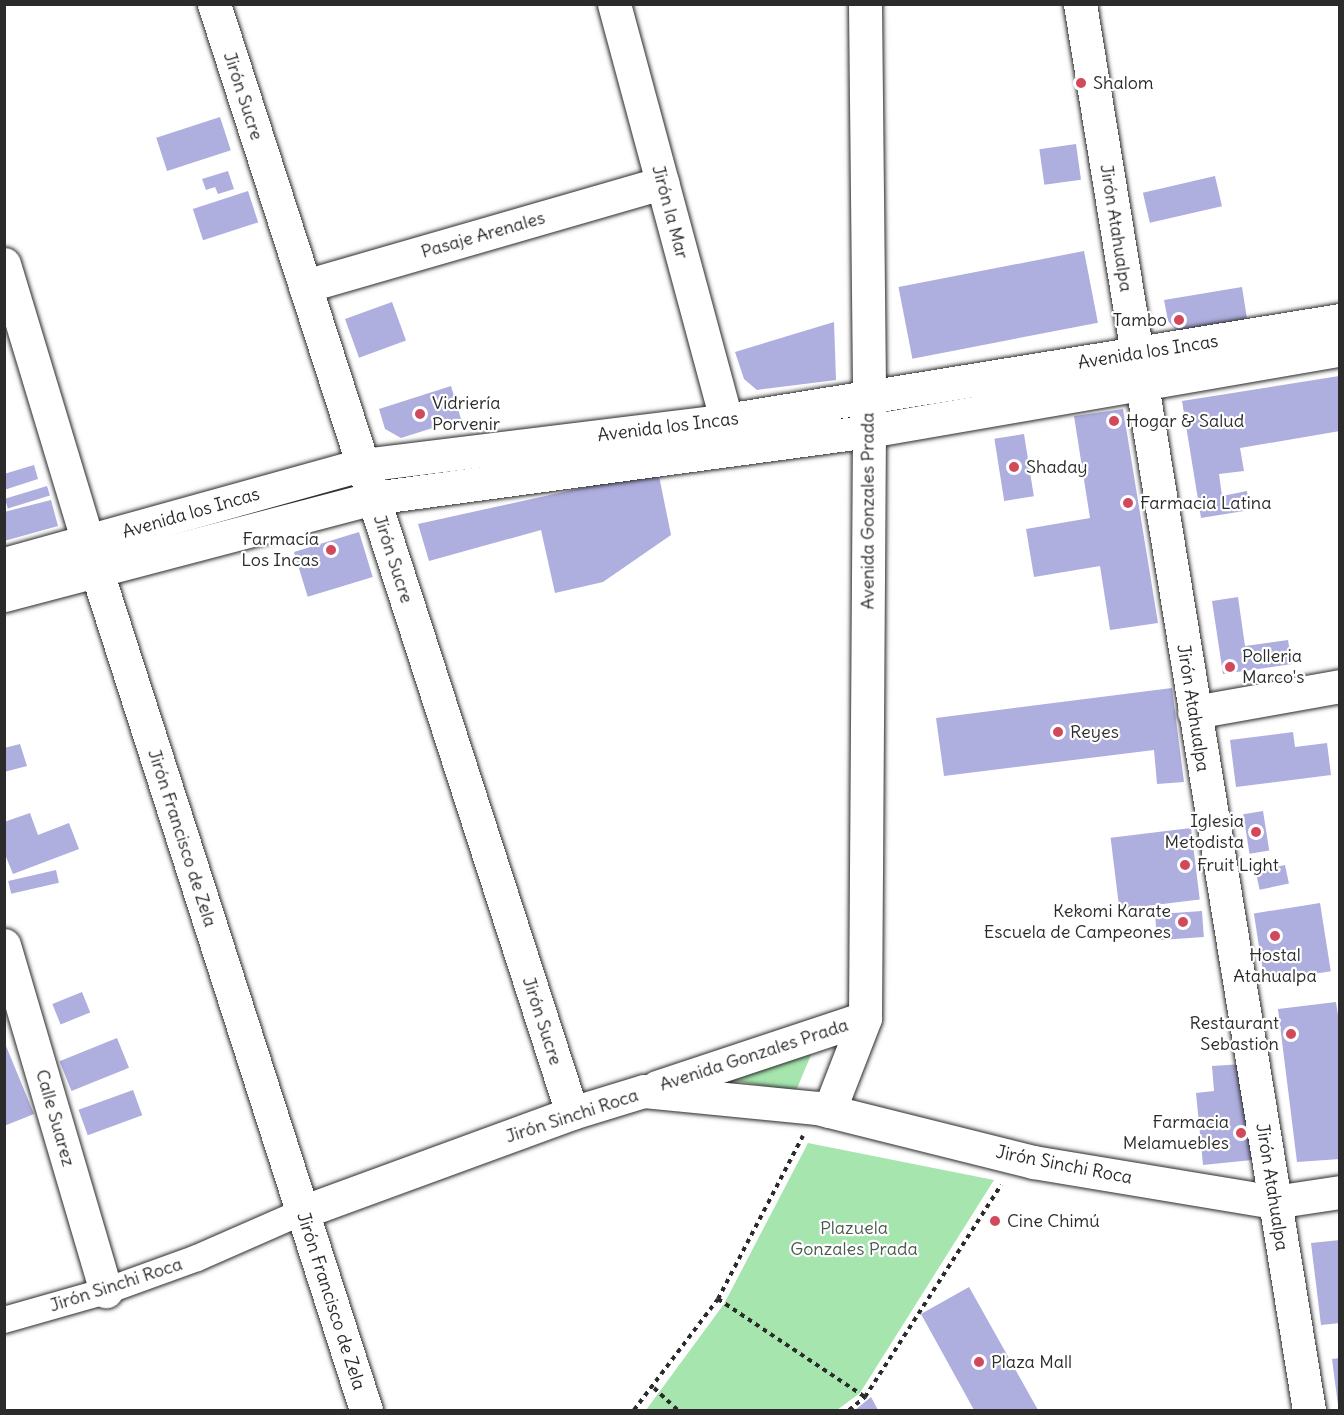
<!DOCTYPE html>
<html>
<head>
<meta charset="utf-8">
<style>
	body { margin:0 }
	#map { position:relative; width:1344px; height:1415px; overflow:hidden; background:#fff; font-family:Delius,sans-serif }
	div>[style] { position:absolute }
	.green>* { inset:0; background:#a6e6ae }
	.building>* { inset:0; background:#aeaedf; transform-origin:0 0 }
	.path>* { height:4px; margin-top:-2px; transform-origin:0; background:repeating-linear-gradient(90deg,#2b2b2b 0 4.5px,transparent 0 9px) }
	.roads { filter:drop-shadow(0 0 2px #2b2b2b) drop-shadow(0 0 2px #2b2b2b) }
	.pedestrian>* { height:26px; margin:-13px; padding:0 13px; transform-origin:13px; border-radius:13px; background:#fff }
	.minor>* { height:33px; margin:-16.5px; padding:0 16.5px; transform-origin:16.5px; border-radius:16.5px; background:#fff }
	.tertiary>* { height:33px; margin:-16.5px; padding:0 16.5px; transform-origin:16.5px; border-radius:16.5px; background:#fff }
	.dots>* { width:16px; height:16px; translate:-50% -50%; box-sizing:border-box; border:3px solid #fff; border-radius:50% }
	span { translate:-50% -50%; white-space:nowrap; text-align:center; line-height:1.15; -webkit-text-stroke:4.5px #fff; paint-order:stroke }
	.poi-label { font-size:18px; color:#2b2b2b }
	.left { translate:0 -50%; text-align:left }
	.right { translate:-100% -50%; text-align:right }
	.street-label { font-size:18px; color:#2b2b2b }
	.park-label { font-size:18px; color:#4a5a4c }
	.frame { position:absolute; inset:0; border:6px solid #2b2b2b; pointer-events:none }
</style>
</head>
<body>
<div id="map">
	<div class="green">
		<i style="clip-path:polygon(813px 1050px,796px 1091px,723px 1079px)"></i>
		<i style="clip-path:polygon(808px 1143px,994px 1180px,860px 1393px,837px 1410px,646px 1410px,724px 1304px)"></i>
	</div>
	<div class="building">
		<i style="left:220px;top:117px;width:35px;height:67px;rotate:72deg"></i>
		<i style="left:1076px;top:144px;width:36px;height:37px;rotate:82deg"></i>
		<i style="clip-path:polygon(228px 171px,234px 189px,218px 194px,215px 187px,206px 190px,202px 179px)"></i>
		<i style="left:1215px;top:176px;width:31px;height:74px;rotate:77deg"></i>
		<i style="left:248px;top:191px;width:33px;height:58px;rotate:72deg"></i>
		<i style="left:1084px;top:251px;width:73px;height:189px;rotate:79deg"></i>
		<i style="clip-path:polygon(1242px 287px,1247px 319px,1177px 331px,1168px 321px,1164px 300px)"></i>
		<i style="left:392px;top:302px;width:41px;height:50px;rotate:70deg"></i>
		<i style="clip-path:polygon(834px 322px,836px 380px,757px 390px,744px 379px,735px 352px)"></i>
		<i style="clip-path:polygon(1339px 376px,1340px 431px,1240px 448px,1244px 471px,1219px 474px,1222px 496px,1247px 491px,1250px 510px,1201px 518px,1182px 401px)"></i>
		<i style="clip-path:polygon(451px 386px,461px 419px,401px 438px,385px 429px,379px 409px)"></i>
		<i style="clip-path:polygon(1123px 409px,1158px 623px,1110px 630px,1100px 566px,1034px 577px,1026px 529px,1090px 518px,1074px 416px)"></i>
		<i style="left:1024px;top:434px;width:63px;height:30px;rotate:81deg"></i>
		<i style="clip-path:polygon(34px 465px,38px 479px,4px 490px,4px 474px)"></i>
		<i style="clip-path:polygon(658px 471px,671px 535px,603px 582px,555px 593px,541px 530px,429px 561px,418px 524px)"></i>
		<i style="left:47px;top:486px;width:10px;height:44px;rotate:73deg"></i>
		<i style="clip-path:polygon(51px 500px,58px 526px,4px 541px,4px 512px)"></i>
		<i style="left:359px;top:532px;width:47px;height:68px;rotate:73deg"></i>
		<i style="clip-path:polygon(1238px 597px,1245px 646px,1288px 640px,1292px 664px,1223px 674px,1212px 601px)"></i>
		<i style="clip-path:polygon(1172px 688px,1184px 782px,1157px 784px,1154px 750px,944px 776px,936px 718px)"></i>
		<i style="clip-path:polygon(1293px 732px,1295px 747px,1327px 743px,1331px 775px,1236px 787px,1230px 740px)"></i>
		<i style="clip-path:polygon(20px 744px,27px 766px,4px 772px,4px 748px)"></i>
		<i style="left:1263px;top:811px;width:40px;height:20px;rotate:81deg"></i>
		<i style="clip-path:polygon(30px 813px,38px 835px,69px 823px,79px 849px,13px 874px,4px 852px,4px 822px)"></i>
		<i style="left:1191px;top:828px;width:72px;height:81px;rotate:83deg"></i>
		<i style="left:1285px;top:865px;width:19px;height:30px;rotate:78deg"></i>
		<i style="left:56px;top:870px;width:13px;height:49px;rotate:77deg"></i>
		<i style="left:1320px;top:903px;width:69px;height:67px;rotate:81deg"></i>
		<i style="left:1202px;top:911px;width:26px;height:47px;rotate:86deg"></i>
		<i style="left:82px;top:992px;width:22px;height:32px;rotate:68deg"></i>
		<i style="clip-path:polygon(1336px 1002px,1340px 1028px,1340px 1159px,1297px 1162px,1278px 1009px)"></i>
		<i style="left:117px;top:1038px;width:32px;height:62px;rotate:68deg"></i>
		<i style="clip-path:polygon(4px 1041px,34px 1114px,4px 1126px)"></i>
		<i style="clip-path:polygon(1243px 1064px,1252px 1160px,1203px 1165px,1196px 1093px,1214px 1091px,1212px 1066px)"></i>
		<i style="left:133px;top:1090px;width:27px;height:58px;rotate:70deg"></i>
		<i style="clip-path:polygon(1340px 1240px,1340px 1323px,1321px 1325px,1311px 1243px)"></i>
		<i style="clip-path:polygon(969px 1287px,1038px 1410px,974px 1410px,921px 1314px)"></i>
		<i style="clip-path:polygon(1340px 1358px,1340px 1405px,1338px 1405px,1332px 1359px)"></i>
		<i style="clip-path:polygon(871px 1397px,878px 1410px,855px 1410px)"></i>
	</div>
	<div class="path">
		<i style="left:718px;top:1299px;width:177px;rotate:33.7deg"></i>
		<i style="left:654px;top:1388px;width:33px;rotate:43deg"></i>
		<i style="left:634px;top:1410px;width:139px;rotate:-52.9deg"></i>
		<i style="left:718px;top:1299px;width:184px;rotate:-62.5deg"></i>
		<i style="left:849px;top:1410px;width:21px;rotate:-39deg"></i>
		<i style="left:865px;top:1397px;width:252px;rotate:-57.3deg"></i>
	</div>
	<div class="roads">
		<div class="pedestrian">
			<i style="left:4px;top:1320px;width:106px;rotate:-15.9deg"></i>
			<i style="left:106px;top:1291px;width:97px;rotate:-19.9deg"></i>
			<i style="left:197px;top:1258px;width:115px;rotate:-23.7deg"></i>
		</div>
		<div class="minor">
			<i style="left:214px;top:4px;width:1165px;rotate:72.11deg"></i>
			<i style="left:614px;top:4px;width:431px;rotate:74.9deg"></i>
			<i style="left:1080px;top:4px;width:1425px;rotate:80.75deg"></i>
			<i style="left:4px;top:264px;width:319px;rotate:73.2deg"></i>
			<i style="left:96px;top:569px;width:883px;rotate:72.2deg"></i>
			<i style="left:305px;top:286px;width:372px;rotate:-16.1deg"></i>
			<i style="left:1194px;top:712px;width:148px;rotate:-10.1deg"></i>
			<i style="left:4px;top:945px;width:361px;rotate:73.6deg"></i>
			<i style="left:657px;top:1087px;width:219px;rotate:-18.4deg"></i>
			<i style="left:829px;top:1111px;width:100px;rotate:-68.8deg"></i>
			<i style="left:865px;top:1018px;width:587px;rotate:-89.61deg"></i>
			<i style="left:302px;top:1212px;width:288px;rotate:-20.1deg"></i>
			<i style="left:572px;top:1113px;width:75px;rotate:-17deg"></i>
			<i style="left:644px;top:1091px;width:174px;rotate:5.6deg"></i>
			<i style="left:817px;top:1108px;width:223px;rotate:14deg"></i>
			<i style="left:1033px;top:1162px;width:244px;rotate:9.4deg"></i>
			<i style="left:1274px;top:1202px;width:67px;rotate:-8.6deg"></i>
		</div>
		<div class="tertiary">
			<i style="left:865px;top:4px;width:413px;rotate:89.4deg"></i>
			<i style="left:4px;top:564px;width:371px;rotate:-15.5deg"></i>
			<i style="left:362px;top:465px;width:367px;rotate:-7deg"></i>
			<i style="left:726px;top:420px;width:622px;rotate:-9.25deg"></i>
			<i style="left:4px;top:595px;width:382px;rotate:-14.7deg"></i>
			<i style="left:373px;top:498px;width:501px;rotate:-7.69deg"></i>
			<i style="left:869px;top:431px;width:478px;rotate:-9.8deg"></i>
		</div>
	</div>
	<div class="dots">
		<i style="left:1081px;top:83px;background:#d1495b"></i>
		<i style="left:1179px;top:320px;background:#d1495b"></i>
		<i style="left:420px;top:414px;background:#d1495b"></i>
		<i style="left:1114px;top:421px;background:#d1495b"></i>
		<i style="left:1014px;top:467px;background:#d1495b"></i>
		<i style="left:1128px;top:503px;background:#d1495b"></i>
		<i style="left:331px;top:550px;background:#d1495b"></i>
		<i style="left:1230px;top:667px;background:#d1495b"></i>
		<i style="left:1058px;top:732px;background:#d1495b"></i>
		<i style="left:1256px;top:832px;background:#d1495b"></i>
		<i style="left:1185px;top:865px;background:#d1495b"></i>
		<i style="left:1183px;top:922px;background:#d1495b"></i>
		<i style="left:1275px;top:936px;background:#d1495b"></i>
		<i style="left:1291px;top:1034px;background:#d1495b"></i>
		<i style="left:1241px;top:1133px;background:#d1495b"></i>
		<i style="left:995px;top:1221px;background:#d1495b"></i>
		<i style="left:979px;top:1362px;background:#d1495b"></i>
	</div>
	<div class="poi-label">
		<span class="left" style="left:1093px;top:83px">Shalom</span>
		<span class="right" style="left:1167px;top:320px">Tambo</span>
		<span class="left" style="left:432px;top:414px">Vidriería<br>Porvenir</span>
		<span class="left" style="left:1126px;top:421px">Hogar &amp; Salud</span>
		<span class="left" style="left:1026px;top:467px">Shaday</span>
		<span class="left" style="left:1140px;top:503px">Farmacia Latina</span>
		<span class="right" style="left:319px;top:550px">Farmacía<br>Los Incas</span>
		<span class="left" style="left:1242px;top:667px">Polleria<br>Marco's</span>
		<span class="left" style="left:1070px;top:732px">Reyes</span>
		<span class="right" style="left:1244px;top:832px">Iglesia<br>Metodista</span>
		<span class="left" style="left:1197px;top:865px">Fruit Light</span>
		<span class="right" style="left:1171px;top:922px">Kekomi Karate<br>Escuela de Campeones</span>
		<span style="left:1275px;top:966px">Hostal<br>Atahualpa</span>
		<span class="right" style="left:1279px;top:1034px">Restaurant<br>Sebastion</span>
		<span class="right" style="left:1229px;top:1133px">Farmacia<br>Melamuebles</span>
		<span class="left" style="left:1007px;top:1221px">Cine Chimú</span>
		<span class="left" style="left:991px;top:1362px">Plaza Mall</span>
	</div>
	<div class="street-label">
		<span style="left:243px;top:96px;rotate:72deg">Jirón Sucre</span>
		<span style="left:670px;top:212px;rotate:75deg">Jirón la Mar</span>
		<span style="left:1116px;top:228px;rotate:81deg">Jirón Atahualpa</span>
		<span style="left:483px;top:235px;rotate:-16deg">Pasaje Arenales</span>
		<span style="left:1148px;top:352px;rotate:-9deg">Avenida los Incas</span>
		<span style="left:668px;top:427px;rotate:-7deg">Avenida los Incas</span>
		<span style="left:868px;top:511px;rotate:-90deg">Avenida Gonzales Prada</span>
		<span style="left:191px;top:513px;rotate:-16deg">Avenida los Incas</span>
		<span style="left:393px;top:559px;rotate:72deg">Jirón Sucre</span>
		<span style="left:1193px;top:708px;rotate:81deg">Jirón Atahualpa</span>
		<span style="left:182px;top:838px;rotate:72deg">Jirón Francisco de Zela</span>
		<span style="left:542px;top:1021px;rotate:72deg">Jirón Sucre</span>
		<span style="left:754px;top:1055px;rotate:-18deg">Avenida Gonzales Prada</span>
		<span style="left:572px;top:1116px;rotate:-18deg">Jirón Sinchi Roca</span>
		<span style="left:55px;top:1118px;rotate:74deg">Calle Suarez</span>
		<span style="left:1064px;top:1165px;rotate:11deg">Jirón Sinchi Roca</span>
		<span style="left:1272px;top:1187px;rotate:81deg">Jirón Atahualpa</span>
		<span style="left:116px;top:1285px;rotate:-18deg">Jirón Sinchi Roca</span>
		<span style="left:331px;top:1301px;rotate:72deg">Jirón Francisco de Zela</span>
	</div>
	<div class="park-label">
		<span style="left:854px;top:1239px">Plazuela<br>Gonzales Prada</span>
	</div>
	<div class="frame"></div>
</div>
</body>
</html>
